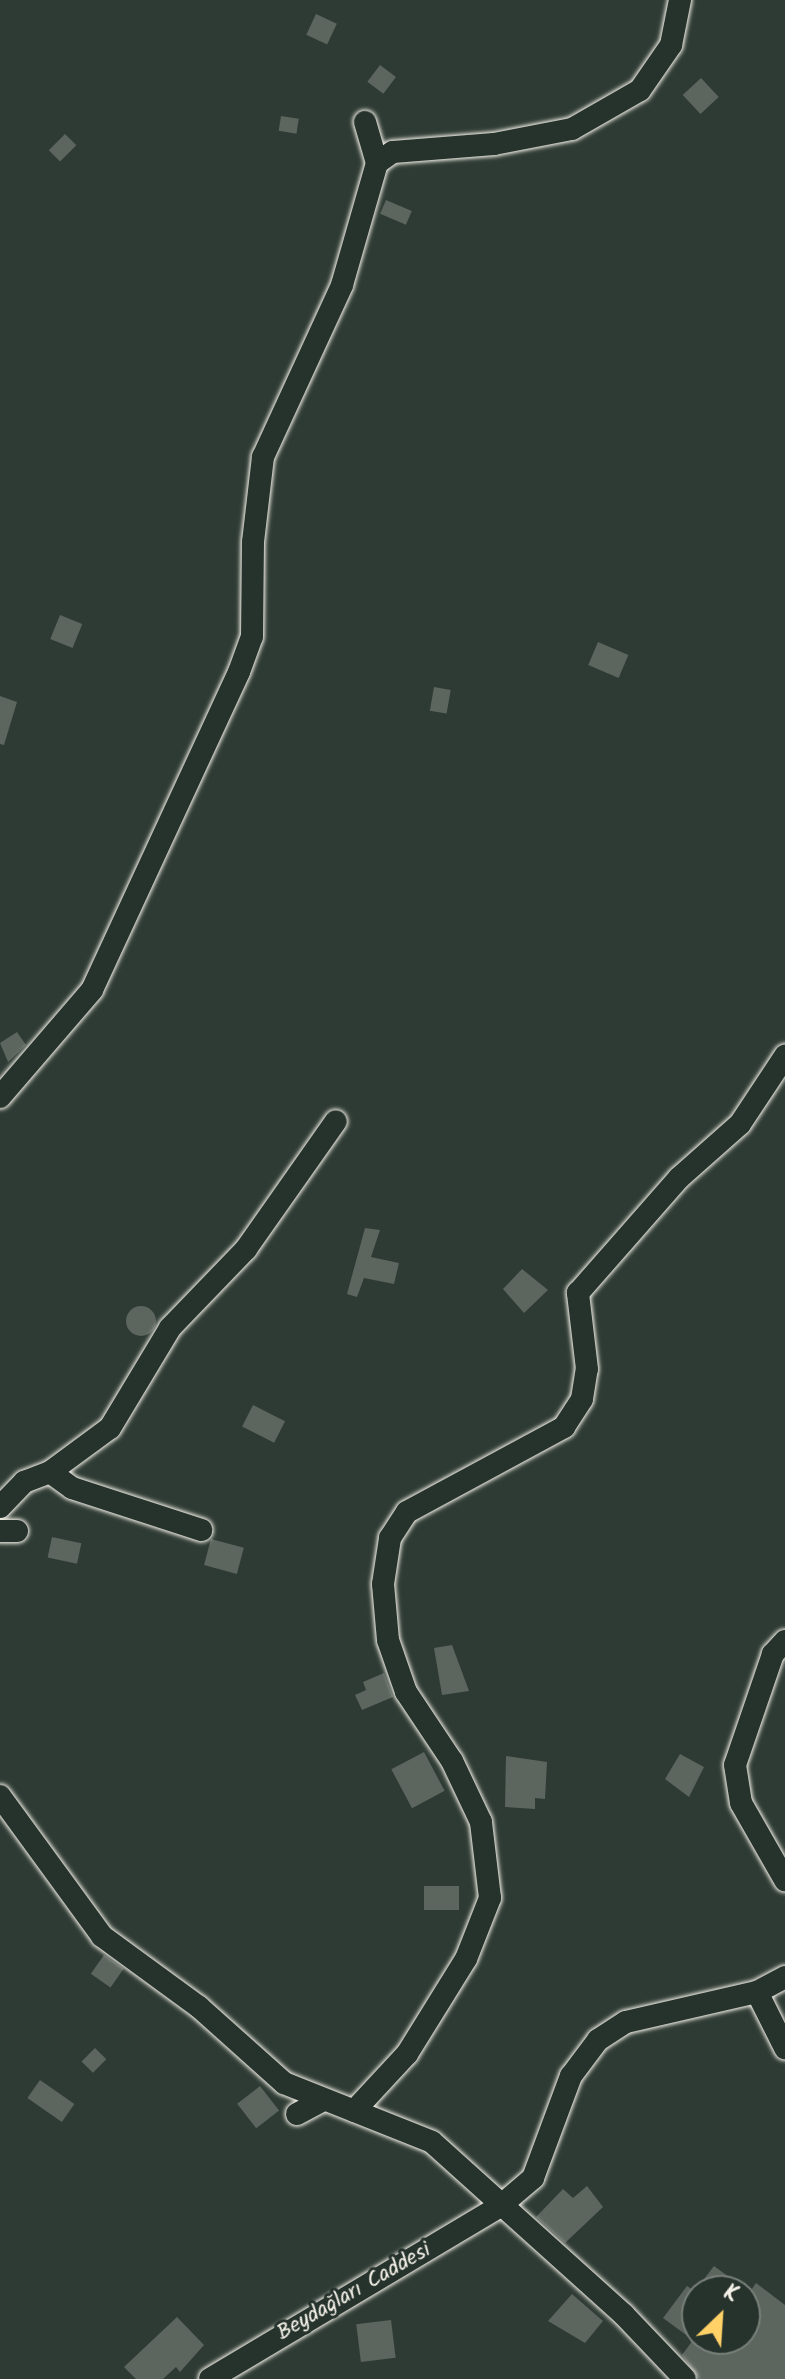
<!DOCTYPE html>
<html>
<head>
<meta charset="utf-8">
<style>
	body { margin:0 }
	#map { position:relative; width:785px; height:2379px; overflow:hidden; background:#2e3b34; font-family:Kalam,sans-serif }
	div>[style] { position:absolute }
	.building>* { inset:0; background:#5c655e; transform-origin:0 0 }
	.round { border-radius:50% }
	.roads { filter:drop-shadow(0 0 2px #f4f1e8) drop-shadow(0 0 2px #f4f1e8) }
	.minor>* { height:22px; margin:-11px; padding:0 11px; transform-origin:11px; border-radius:11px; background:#26332d }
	span { translate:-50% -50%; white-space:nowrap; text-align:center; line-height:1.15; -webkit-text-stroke:6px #26332d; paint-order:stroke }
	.street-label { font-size:22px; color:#f4f1e8 }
	.north { position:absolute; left:681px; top:2275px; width:80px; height:80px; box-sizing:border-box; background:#26332d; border:2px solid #787f78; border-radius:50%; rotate:25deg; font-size:22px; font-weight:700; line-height:32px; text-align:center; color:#f4f1e8 }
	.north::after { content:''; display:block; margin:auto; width:28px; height:36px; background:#ffd166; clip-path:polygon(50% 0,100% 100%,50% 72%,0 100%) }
</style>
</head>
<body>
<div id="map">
	<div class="building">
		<i style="left:316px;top:14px;width:23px;height:23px;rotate:25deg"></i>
		<i style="left:380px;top:65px;width:20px;height:21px;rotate:37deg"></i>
		<i style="left:701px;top:78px;width:26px;height:25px;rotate:47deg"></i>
		<i style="left:281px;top:116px;width:18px;height:15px;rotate:9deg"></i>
		<i style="left:65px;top:134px;width:16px;height:23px;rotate:45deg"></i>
		<i style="left:386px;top:200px;width:28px;height:15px;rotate:23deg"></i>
		<i style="left:60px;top:615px;width:24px;height:26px;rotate:22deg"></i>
		<i style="left:598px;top:642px;width:33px;height:25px;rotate:23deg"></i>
		<i style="left:434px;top:687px;width:17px;height:24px;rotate:10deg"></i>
		<i style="clip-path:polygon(0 696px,17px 702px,4px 745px,0 744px)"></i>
		<i style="clip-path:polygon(17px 1032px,26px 1045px,8px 1062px,0 1043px)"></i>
		<i style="clip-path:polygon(365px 1228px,380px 1230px,371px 1257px,399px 1263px,394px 1284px,364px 1278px,357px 1297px,347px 1294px)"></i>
		<i style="clip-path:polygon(522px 1269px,548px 1290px,524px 1313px,503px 1289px)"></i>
		<i class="round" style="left:126px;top:1306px;width:30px;height:30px"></i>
		<i style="left:253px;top:1405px;width:36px;height:24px;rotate:27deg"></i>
		<i style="left:52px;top:1537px;width:30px;height:21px;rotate:12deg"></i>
		<i style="left:211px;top:1539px;width:34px;height:27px;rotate:15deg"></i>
		<i style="clip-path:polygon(452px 1645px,469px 1691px,442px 1695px,434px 1648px)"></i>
		<i style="clip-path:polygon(384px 1673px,393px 1697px,362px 1710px,355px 1695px,366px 1690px,363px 1682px)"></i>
		<i style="left:424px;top:1752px;width:44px;height:37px;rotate:62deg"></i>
		<i style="clip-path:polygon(680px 1754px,704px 1767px,689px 1797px,665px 1779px)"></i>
		<i style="clip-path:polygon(506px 1756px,547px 1762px,545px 1799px,535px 1798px,535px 1809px,505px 1807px)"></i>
		<i style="left:459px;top:1886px;width:24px;height:35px;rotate:90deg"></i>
		<i style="left:104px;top:1955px;width:24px;height:23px;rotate:35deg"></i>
		<i style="left:95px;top:2048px;width:16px;height:19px;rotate:45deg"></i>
		<i style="left:40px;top:2080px;width:42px;height:22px;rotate:35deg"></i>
		<i style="left:260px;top:2086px;width:31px;height:29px;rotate:52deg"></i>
		<i style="clip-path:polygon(587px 2186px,603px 2207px,565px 2243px,536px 2217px,563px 2189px,573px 2198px)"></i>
		<i style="clip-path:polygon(714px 2266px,748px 2291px,695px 2291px)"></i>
		<i style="clip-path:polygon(756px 2283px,785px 2305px,785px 2379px,699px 2379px,682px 2355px,693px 2340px,663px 2318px,687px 2286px,697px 2293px,697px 2339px,745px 2339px,745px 2299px)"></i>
		<i style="clip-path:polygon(572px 2294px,603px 2321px,585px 2343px,548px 2321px)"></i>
		<i style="clip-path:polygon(177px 2317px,204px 2345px,180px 2372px,176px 2367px,163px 2379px,136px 2379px,124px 2367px)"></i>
		<i style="left:391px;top:2320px;width:38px;height:35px;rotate:83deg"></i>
	</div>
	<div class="roads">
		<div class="minor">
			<i style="left:365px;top:122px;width:43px;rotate:73.7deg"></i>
			<i style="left:0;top:1097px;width:141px;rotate:-49.3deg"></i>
			<i style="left:92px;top:990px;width:350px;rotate:-65.2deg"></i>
			<i style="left:239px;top:672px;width:37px;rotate:-70deg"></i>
			<i style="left:252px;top:637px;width:95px;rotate:-89.4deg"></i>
			<i style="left:253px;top:542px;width:86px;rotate:-83.3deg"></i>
			<i style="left:263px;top:457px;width:189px;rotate:-65.3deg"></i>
			<i style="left:342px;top:285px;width:127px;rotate:-74deg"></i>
			<i style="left:377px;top:163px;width:19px;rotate:-35deg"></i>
			<i style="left:393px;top:152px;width:101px;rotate:-4.5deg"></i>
			<i style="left:494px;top:144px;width:79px;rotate:-10.9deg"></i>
			<i style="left:572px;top:129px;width:78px;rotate:-29.8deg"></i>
			<i style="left:640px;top:90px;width:55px;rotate:-55.4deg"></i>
			<i style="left:671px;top:45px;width:46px;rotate:-78.7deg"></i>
			<i style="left:50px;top:1472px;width:74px;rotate:-36.3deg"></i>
			<i style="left:110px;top:1428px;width:117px;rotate:-59deg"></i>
			<i style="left:170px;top:1328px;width:110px;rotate:-46.1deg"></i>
			<i style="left:246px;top:1249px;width:156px;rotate:-54.9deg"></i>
			<i style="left:0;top:1507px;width:35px;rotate:-46deg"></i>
			<i style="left:24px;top:1482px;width:28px;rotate:-21deg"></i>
			<i style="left:50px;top:1472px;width:27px;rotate:36deg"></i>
			<i style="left:72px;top:1488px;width:136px;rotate:18deg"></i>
			<i style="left:0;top:1531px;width:17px"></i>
			<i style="left:785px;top:1641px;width:18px;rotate:133deg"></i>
			<i style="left:773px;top:1654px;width:117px;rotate:108.9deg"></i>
			<i style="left:735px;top:1765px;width:38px;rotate:81deg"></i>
			<i style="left:741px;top:1803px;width:89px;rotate:60.3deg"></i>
			<i style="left:0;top:1796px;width:173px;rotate:53.9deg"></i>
			<i style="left:102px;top:1936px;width:120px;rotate:36.2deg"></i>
			<i style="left:199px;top:2007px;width:114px;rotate:41.8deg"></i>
			<i style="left:284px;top:2083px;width:159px;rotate:21.7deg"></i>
			<i style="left:432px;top:2142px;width:258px;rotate:42deg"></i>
			<i style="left:624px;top:2315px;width:88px;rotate:46.4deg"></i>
			<i style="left:757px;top:1992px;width:63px;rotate:63.4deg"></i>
			<i style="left:354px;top:2111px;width:78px;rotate:-47.1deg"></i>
			<i style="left:407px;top:2054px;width:112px;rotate:-58.2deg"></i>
			<i style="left:466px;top:1959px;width:66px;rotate:-68.5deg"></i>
			<i style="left:490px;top:1898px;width:77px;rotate:-96.8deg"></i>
			<i style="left:481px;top:1822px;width:68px;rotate:-115.4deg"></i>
			<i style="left:452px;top:1761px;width:83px;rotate:-123.7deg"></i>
			<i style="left:406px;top:1692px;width:55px;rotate:-109.1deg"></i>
			<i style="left:388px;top:1640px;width:56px;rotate:-95.1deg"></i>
			<i style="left:383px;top:1584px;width:47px;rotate:-81.3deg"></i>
			<i style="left:390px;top:1538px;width:31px;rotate:-57deg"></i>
			<i style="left:407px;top:1512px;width:179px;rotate:-28.4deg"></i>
			<i style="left:564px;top:1427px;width:33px;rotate:-57deg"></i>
			<i style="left:582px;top:1399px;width:30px;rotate:-81deg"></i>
			<i style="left:587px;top:1369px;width:77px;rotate:-96.8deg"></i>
			<i style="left:578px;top:1293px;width:153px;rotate:-48.7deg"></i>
			<i style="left:679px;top:1178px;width:81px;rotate:-41.5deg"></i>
			<i style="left:740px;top:1124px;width:82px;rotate:-56.5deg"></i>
			<i style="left:297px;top:2114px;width:27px;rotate:-28deg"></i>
			<i style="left:210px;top:2379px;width:336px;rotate:-30.8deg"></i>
			<i style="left:499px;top:2207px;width:45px;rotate:-40.5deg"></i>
			<i style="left:533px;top:2178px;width:109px;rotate:-69.6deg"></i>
			<i style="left:571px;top:2076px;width:45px;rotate:-53.1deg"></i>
			<i style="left:598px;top:2040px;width:33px;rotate:-33deg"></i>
			<i style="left:626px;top:2022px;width:134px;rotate:-12.9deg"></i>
			<i style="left:757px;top:1992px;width:32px;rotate:-28deg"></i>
		</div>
	</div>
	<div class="street-label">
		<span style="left:354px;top:2292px;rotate:-30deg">Beydağları Caddesi</span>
	</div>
	<div class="north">K</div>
</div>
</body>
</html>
